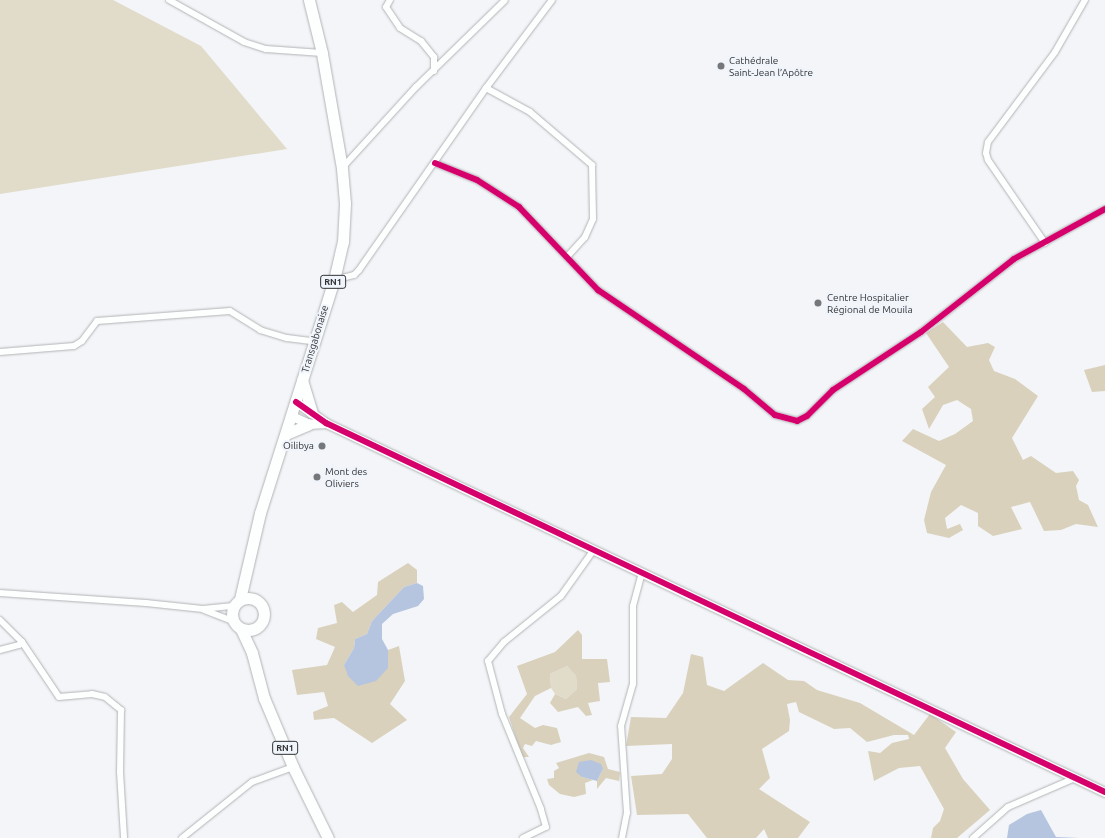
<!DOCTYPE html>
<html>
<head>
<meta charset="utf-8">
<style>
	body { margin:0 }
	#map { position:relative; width:1105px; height:838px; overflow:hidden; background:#f3f5f8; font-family:Ubuntu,sans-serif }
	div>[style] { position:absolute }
	.green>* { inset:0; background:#e1dbca }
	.forest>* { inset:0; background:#d9d1bc }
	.water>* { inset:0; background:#b5c4df }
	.roads { filter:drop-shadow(0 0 1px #b2b3b5) drop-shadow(0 0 1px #b2b3b5) }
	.street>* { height:6px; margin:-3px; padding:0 3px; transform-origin:3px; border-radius:3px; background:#fdfefe }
	.secondary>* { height:9px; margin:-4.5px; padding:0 4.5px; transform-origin:4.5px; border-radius:4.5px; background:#fdfefe }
	.highway>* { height:11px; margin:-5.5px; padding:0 5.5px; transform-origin:5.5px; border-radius:5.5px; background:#fdfefe }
	.highway>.ring { margin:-5.5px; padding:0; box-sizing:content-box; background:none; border:11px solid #fdfefe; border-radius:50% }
	.cycleway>* { height:6px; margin:-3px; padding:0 3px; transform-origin:3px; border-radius:3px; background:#d6006c }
	.dots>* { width:11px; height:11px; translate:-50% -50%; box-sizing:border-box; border:2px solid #f0f4fb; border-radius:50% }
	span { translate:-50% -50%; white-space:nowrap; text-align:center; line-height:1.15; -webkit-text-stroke:4px #f0f4fb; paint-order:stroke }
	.shield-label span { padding:1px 3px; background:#f0f4fb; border:1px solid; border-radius:3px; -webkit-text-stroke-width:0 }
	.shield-label { font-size:9px; color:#323336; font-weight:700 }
	.poi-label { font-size:10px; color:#323336 }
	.left { translate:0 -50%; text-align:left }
	.right { translate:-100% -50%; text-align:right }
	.street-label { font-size:10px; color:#323336 }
</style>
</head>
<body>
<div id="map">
	<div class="green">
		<i style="clip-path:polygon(0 0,113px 0,201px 46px,287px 149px,0 194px)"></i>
		<i style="clip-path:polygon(567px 666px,576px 676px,577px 689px,566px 699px,555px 694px,551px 688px,550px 674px)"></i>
	</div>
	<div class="forest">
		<i style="clip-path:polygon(943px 322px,967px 347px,988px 343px,995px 347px,989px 360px,994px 371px,1015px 379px,1038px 396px,1012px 438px,1023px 460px,1031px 456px,1056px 473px,1073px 471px,1079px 480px,1076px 486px,1079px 500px,1088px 505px,1098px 527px,1076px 524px,1061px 530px,1044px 531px,1030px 502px,1011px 507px,1022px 529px,993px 536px,978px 526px,978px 513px,961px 505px,945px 518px,947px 529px,960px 524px,963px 530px,949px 538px,927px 533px,924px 520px,931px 492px,946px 465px,902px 441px,913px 429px,939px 441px,955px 434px,973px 421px,971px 409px,957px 400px,943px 405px,929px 429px,922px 409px,935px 397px,928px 387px,949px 367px,926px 333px)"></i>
		<i style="clip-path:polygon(1105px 365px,1105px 391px,1092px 392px,1084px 370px)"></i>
		<i style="clip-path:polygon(408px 563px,417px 570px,417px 583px,404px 587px,372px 621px,367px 634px,355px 639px,354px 648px,344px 665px,388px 668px,388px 650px,399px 646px,405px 681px,390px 704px,407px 720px,372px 743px,334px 718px,314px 720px,313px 712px,328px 706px,324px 692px,297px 695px,292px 670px,327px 665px,335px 647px,316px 639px,318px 628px,337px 623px,334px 605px,342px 602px,353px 612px,377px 595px,378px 582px)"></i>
		<i style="clip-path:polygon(578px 630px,582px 635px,582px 659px,607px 659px,610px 682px,598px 683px,600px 701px,588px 703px,592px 715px,586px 716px,578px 707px,558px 712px,550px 703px,555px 694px,566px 699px,577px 689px,576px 676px,567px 666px,550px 674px,551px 688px,535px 696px,520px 718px,535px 728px,543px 725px,557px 728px,561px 742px,551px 745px,536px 741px,532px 746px,525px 744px,523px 748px,529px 757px,522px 757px,509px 717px,527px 694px,517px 666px,555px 652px)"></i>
		<i style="clip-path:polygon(691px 654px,703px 657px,707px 685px,724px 691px,763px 663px,788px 680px,804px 681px,817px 690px,860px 703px,914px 735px,930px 714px,956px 732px,945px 748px,963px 779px,990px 810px,957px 838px,931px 838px,933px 828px,940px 821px,944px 809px,920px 766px,899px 768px,874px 781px,868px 751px,880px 753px,892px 743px,909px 739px,908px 735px,894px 735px,867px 742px,850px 728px,834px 729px,799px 712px,796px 702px,787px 704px,790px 720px,789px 731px,762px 749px,770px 778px,759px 789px,810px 822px,798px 838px,768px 838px,764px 829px,756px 838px,707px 838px,688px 814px,637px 815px,631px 776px,662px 774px,672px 759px,672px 744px,626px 746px,631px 717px,666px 718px,683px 693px)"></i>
		<i style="clip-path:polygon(589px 753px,604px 757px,608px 769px,620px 772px,619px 781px,606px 778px,597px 789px,597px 781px,603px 769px,582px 777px,593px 780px,585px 783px,586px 794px,574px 797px,560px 794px,549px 785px,547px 779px,554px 778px,554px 771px,559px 768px,556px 763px)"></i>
	</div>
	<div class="water">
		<i style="clip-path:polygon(417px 583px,423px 586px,424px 599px,418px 606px,393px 614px,382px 624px,382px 639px,388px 650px,388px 668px,376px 681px,358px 686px,348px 676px,344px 665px,354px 648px,355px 639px,367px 634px,372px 621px,404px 587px)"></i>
		<i style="clip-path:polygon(591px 760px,601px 764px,603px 769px,597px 781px,582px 777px,576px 772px,579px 762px)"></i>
		<i style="clip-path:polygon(1041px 810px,1056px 837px,1079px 838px,1007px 838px,1009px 825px,1027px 814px)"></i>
	</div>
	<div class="roads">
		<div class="street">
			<i style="left:169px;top:0;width:86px;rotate:29.2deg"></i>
			<i style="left:244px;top:42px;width:23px;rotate:18deg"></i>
			<i style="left:266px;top:49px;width:56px;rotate:4.1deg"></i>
			<i style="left:390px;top:0;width:8px;rotate:120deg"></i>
			<i style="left:386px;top:7px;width:25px;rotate:56deg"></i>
			<i style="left:400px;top:28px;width:25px;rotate:32deg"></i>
			<i style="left:421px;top:41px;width:21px;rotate:51deg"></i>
			<i style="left:434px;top:57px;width:14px;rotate:90deg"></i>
			<i style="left:486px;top:88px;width:50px;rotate:28.6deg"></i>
			<i style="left:530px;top:112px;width:82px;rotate:40.5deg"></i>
			<i style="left:592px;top:165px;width:54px;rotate:88.9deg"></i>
			<i style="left:593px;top:219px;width:20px;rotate:114deg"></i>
			<i style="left:585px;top:237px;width:27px;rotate:132deg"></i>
			<i style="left:435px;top:163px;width:45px;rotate:22deg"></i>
			<i style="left:477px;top:180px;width:50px;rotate:32.7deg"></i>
			<i style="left:519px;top:207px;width:115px;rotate:46.4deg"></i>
			<i style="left:598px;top:290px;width:176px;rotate:34.1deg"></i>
			<i style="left:744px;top:389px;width:40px;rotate:40deg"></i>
			<i style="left:775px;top:415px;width:23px;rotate:15deg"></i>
			<i style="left:797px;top:421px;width:11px;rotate:-27deg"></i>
			<i style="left:807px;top:416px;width:37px;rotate:-45deg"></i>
			<i style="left:833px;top:390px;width:105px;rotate:-33.4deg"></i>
			<i style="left:921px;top:332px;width:118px;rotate:-38.1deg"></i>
			<i style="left:1014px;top:259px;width:104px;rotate:-28.8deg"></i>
			<i style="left:342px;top:168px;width:110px;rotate:-47.6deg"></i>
			<i style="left:416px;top:87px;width:124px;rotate:-44.3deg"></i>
			<i style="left:1045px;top:243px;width:101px;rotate:-124.5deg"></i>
			<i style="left:988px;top:160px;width:7px;rotate:-106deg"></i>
			<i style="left:986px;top:153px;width:11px;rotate:-80deg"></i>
			<i style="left:988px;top:142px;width:112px;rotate:-53.3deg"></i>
			<i style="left:1055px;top:52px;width:60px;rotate:-60deg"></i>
			<i style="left:334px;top:280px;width:21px;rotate:-14deg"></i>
			<i style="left:354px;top:275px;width:7px;rotate:-45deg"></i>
			<i style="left:359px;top:270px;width:222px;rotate:-55.1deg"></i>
			<i style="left:486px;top:88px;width:110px;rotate:-53.1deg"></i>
			<i style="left:0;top:352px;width:74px;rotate:-4.6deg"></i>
			<i style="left:74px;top:346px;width:9px;rotate:-32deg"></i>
			<i style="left:82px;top:341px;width:25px;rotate:-53deg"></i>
			<i style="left:97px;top:321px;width:133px;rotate:-4.3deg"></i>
			<i style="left:230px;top:311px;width:36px;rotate:32deg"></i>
			<i style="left:260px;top:330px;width:28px;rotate:17deg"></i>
			<i style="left:287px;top:338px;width:26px;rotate:7deg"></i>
			<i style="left:0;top:593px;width:146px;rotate:3.9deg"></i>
			<i style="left:146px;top:603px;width:57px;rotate:6deg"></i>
			<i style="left:203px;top:609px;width:30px;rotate:-6deg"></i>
			<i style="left:204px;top:610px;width:31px;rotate:21deg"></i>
			<i style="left:0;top:620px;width:31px;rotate:45deg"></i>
			<i style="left:22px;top:642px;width:66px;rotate:56.1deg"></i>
			<i style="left:59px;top:697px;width:33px;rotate:-5deg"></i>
			<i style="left:92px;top:694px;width:13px;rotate:13deg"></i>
			<i style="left:105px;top:697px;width:21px;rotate:39deg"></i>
			<i style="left:121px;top:710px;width:62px;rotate:90.9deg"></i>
			<i style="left:120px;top:772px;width:66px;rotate:86.5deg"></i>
			<i style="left:0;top:650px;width:20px;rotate:-15deg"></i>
			<i style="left:19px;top:645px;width:4px;rotate:-45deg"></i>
			<i style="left:182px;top:838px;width:90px;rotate:-38.7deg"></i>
			<i style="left:252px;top:782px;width:44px;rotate:-20.1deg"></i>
			<i style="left:523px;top:838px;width:25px;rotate:-26deg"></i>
			<i style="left:546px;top:827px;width:19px;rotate:-106deg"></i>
			<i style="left:541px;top:809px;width:103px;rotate:-112.3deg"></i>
			<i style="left:502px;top:714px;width:55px;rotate:-104.8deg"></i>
			<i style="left:488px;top:661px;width:25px;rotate:-50deg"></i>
			<i style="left:504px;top:642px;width:73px;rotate:-38.9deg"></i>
			<i style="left:561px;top:596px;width:55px;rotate:-54.6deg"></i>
			<i style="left:622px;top:838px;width:25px;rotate:-79deg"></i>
			<i style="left:627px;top:813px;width:87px;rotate:-93.9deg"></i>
			<i style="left:621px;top:726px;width:44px;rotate:-74.1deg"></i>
			<i style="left:633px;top:684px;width:78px;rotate:-90deg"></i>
			<i style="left:633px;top:606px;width:35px;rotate:-75deg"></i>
			<i style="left:973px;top:838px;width:47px;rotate:-41.5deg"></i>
			<i style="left:1008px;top:807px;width:73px;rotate:-23.4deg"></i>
		</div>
		<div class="secondary">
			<i style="left:296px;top:402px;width:37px;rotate:35deg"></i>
			<i style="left:326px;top:423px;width:862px;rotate:25.35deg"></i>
			<i style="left:292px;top:416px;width:19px;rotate:25deg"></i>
			<i style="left:309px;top:424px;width:17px;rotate:-3deg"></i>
		</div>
		<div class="highway">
			<i style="left:302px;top:380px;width:34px;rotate:73deg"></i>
			<i style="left:286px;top:434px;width:25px;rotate:-23deg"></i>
			<i class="ring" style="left:232px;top:598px;width:21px;height:21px"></i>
			<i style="left:240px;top:599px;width:88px;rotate:-76.9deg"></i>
			<i style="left:260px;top:513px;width:244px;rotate:-72.4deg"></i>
			<i style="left:334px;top:280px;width:39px;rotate:-77deg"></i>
			<i style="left:343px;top:242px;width:39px;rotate:-87deg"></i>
			<i style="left:345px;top:203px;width:35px;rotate:-95deg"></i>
			<i style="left:342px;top:168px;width:117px;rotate:-99.9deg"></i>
			<i style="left:322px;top:53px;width:55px;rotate:-103.8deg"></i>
			<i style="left:241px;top:629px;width:26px;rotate:65deg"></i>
			<i style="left:252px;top:653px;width:47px;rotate:75.1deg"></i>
			<i style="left:264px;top:698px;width:75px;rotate:67.2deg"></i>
			<i style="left:293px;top:767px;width:79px;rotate:63.8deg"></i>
		</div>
	</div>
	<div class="cycleway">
		<i style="left:435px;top:163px;width:45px;rotate:22deg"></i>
		<i style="left:477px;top:180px;width:50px;rotate:32.7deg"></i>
		<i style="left:519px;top:207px;width:115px;rotate:46.4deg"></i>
		<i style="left:598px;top:290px;width:176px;rotate:34.1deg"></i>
		<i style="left:744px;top:389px;width:40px;rotate:40deg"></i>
		<i style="left:775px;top:415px;width:23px;rotate:15deg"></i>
		<i style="left:797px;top:421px;width:11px;rotate:-27deg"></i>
		<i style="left:807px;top:416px;width:37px;rotate:-45deg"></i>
		<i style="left:833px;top:390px;width:105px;rotate:-33.4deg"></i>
		<i style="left:921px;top:332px;width:118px;rotate:-38.1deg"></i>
		<i style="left:1014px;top:259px;width:104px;rotate:-28.8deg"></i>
		<i style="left:296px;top:402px;width:37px;rotate:35deg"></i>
		<i style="left:326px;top:423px;width:862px;rotate:25.35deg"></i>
	</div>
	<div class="dots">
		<i style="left:721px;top:66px;background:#76777a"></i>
		<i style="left:818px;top:303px;background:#76777a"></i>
		<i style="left:322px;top:446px;background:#76777a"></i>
		<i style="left:317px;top:477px;background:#76777a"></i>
	</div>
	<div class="shield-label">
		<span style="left:333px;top:282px">RN1</span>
		<span style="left:285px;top:748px">RN1</span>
	</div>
	<div class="poi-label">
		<span class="left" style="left:729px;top:66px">Cathédrale<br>Saint-Jean l’Apôtre</span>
		<span class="left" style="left:827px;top:303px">Centre Hospitalier<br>Régional de Mouila</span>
		<span class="right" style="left:314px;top:446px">Oilibya</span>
		<span class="left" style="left:325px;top:477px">Mont des<br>Oliviers</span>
	</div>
	<div class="street-label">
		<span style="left:315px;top:339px;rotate:-73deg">Transgabonaise</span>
	</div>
</div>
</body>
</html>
